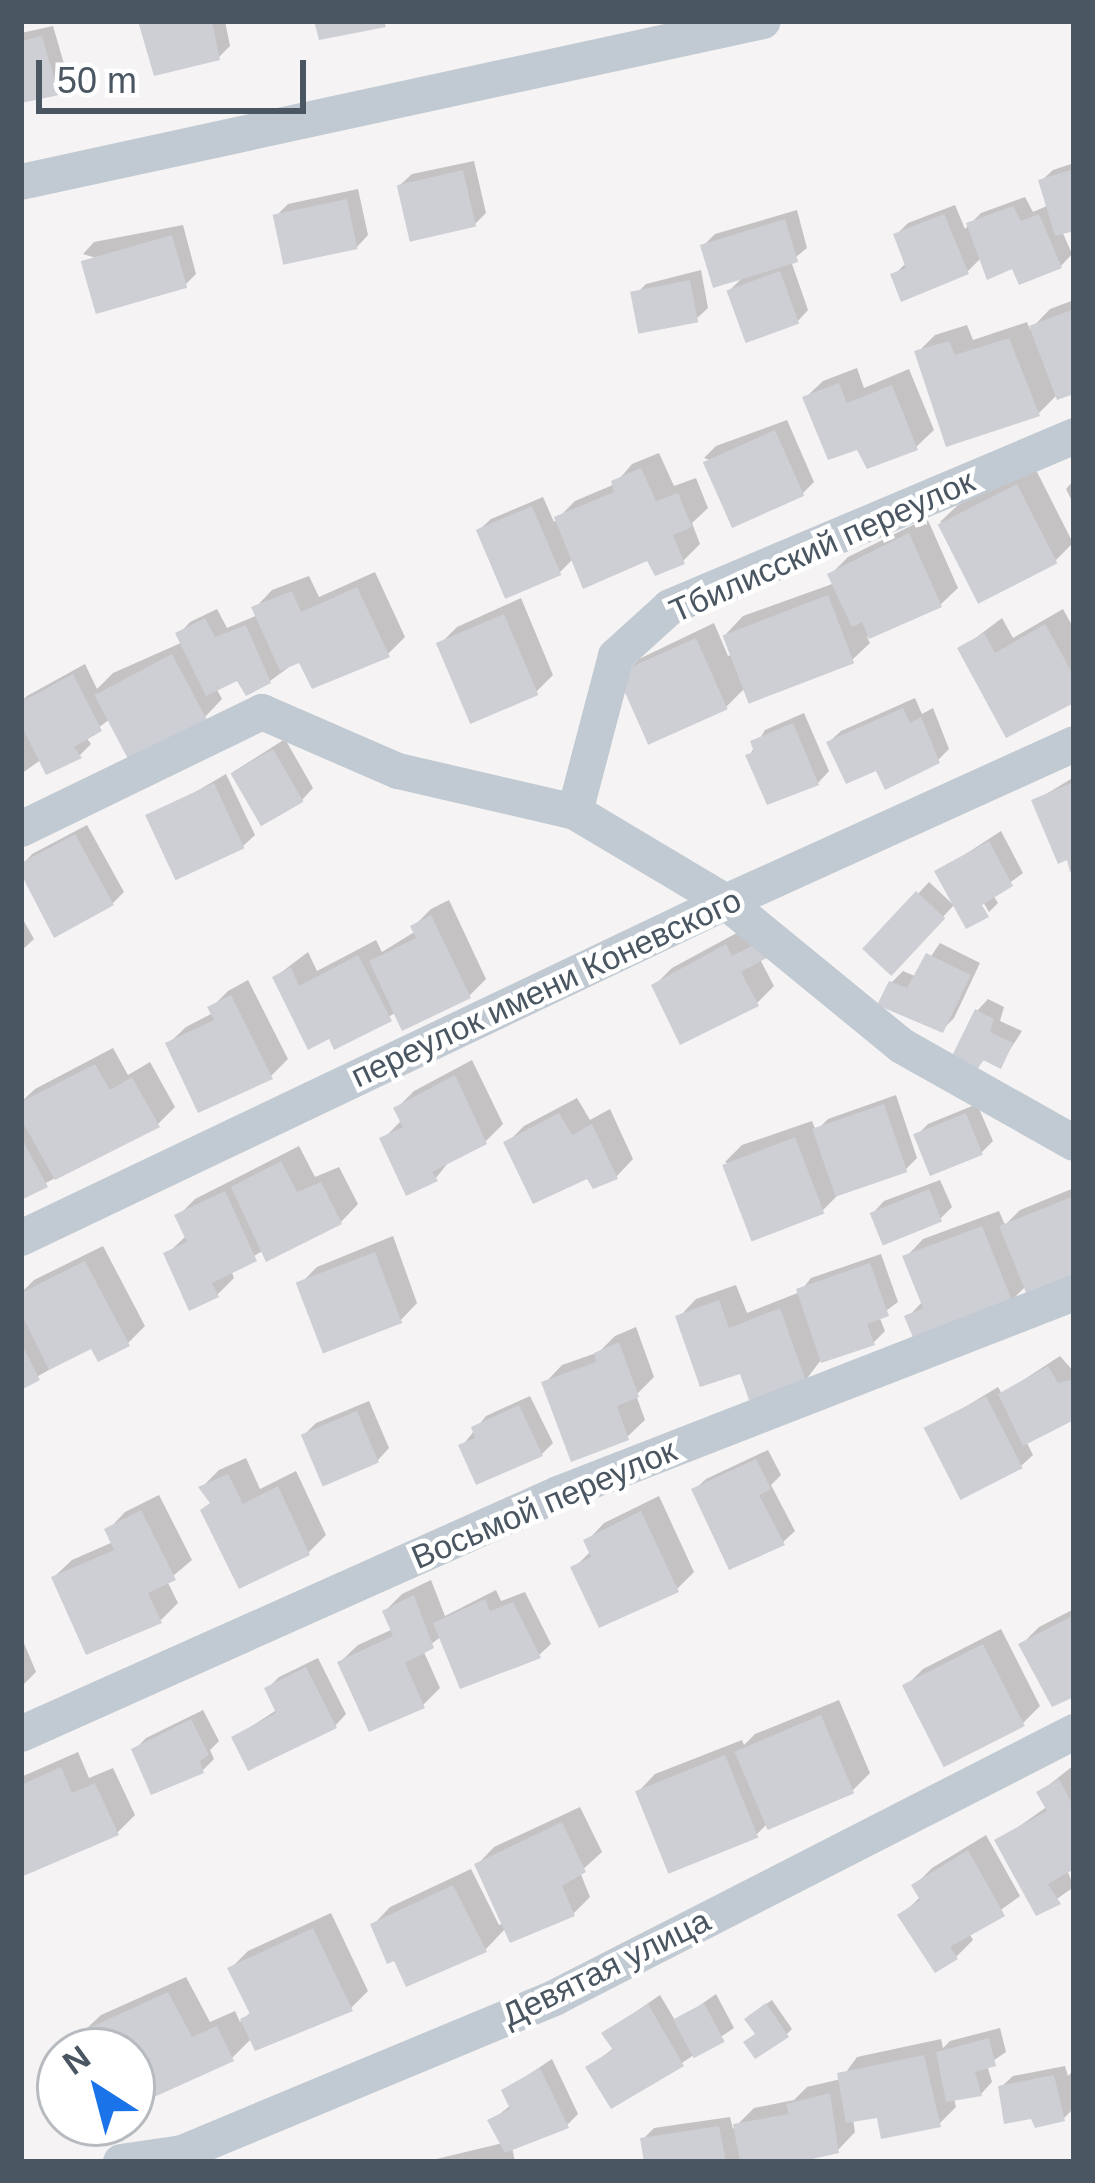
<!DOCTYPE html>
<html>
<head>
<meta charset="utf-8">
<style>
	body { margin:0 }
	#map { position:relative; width:1095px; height:2183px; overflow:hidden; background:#f5f3f3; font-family:Helvetica,sans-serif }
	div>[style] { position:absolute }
	.shadow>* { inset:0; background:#0003; transform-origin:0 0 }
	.building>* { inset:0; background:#cdcfd5; transform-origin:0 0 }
	.minor>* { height:36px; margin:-18px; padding:0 18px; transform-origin:18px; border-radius:18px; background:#c1cad2 }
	span { translate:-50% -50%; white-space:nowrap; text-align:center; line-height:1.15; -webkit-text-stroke:9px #fff; paint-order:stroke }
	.street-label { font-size:33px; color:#4a5661 }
	.frame { position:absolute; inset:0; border:24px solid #4a5661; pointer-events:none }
	.north { position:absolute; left:36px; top:2027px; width:120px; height:120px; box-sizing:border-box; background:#fff; border:3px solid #b7bbc0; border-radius:50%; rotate:324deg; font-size:33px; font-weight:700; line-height:48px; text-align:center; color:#4a5661 }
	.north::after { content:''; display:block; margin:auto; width:42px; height:54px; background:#1a73e8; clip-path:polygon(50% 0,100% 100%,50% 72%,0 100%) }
	.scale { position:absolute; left:36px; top:60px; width:270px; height:54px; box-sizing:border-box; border:6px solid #4a5661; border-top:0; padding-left:15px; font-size:36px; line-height:42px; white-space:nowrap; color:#4a5661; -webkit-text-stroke:9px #fff; paint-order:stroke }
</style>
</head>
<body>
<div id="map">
	<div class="shadow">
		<i style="clip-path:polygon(141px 21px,225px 21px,230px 46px,219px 57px)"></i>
		<i style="clip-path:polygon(53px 26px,69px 81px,58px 92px,21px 100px,21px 33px)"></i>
		<i style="clip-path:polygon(474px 161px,486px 213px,474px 225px,400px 185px,412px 174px)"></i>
		<i style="clip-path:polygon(1074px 163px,1074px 228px,1062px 231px,1072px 254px,1061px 266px,1014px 265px,982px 257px,967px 272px,894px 275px,907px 262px,896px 235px,908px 223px,955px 205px,965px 229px,981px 213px,1025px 197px,1033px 212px,1049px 205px,1041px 181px,1053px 170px)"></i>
		<i style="clip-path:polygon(358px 189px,368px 235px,357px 247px,277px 215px,288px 204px)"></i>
		<i style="clip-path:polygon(797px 210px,807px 248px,791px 261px,808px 310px,797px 322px,730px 290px,746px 274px,704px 245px,715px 234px)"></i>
		<i style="clip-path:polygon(183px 225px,196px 274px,185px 285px,83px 254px,94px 242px)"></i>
		<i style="clip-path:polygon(701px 270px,708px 308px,696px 319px,634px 296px,646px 284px)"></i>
		<i style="clip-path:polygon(1074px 300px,1074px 391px,1058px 394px,1039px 413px,918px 352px,935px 335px,967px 325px,973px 340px,1027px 322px,1030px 330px,1050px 309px)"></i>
		<i style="clip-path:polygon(857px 368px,864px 388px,909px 369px,934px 430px,916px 447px,858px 446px,805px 398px,823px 381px)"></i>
		<i style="clip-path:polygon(787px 420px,814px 482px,803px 493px,704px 458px,716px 446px)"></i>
		<i style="clip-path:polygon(659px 453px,674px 486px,696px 478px,708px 508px,692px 523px,700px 544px,683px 561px,574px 558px,560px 572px,479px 530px,491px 519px,543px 497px,554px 522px,575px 501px,615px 484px,632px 464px)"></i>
		<i style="clip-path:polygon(1035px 468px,1073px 543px,1056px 560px,940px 522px,958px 505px)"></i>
		<i style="clip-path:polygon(1074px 480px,1074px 505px,1066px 489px)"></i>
		<i style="clip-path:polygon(927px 518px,958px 588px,940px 605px,867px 637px,870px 643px,852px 660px,744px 689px,726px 707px,622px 676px,639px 659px,714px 623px,728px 656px,733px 654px,726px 634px,743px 616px,835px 583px,831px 574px,848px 557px)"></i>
		<i style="clip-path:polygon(375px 572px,405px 637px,388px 654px,300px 659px,270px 681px,238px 677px,216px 688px,222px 699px,205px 717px,110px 719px,86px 737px,91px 744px,80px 755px,42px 759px,21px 774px,21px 702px,27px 696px,85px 664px,97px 689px,113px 673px,183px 642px,179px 634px,190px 622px,217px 609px,227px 628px,258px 615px,255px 608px,272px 590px,309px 576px,319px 597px)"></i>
		<i style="clip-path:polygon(521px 598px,553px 675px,536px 692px,440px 644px,457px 627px)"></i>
		<i style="clip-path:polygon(1063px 609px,1074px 629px,1074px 700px,961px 649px,1002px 618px,1013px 638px)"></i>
		<i style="clip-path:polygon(915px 698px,922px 714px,933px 708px,949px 749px,938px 760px,877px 767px,829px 742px,841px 731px)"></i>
		<i style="clip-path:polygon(804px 713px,829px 771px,818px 783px,749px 756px,765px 730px)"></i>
		<i style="clip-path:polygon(285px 739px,313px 788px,302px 800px,233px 772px)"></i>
		<i style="clip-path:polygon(226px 774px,255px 835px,243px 846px,151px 818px)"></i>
		<i style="clip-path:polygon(1074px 777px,1074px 867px,1035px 801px)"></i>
		<i style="clip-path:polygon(87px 825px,124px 892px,113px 903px,21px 867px,32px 854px)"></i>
		<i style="clip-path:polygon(1001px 831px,1023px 873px,993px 895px,998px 903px,989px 912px,976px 890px,938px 872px)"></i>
		<i style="left:929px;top:882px;width:34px;height:91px;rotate:43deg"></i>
		<i style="clip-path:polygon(449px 900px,486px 979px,469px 996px,397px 1012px,336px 1046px,275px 977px,308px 952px,317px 971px,376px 940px,382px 952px,416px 931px,414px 926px,431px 909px)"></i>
		<i style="clip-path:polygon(21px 916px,34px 939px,21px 951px)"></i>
		<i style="clip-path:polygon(744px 929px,774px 986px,757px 1003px,655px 985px,672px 968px)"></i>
		<i style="clip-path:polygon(940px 943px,980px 963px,954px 1018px,943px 1029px,891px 983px,903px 971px,917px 977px)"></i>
		<i style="clip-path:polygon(248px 980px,288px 1059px,271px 1076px,168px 1044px,186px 1027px,213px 1013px,211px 1008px,228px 991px)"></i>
		<i style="clip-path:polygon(988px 999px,1004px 1007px,1000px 1021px,1022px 1031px,1000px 1065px,986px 1058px,976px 1068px,977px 1011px)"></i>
		<i style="clip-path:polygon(113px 1048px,128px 1075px,150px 1062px,175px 1107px,158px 1124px,21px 1196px,21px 1102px,35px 1089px)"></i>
		<i style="clip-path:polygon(472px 1060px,503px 1124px,485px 1142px,451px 1159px,436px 1178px,383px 1139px,400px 1122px,397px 1108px,414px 1091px)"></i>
		<i style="clip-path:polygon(896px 1095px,917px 1158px,906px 1169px,839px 1194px,822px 1211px,725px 1162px,742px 1145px,812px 1121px,816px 1131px,828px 1119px)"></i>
		<i style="clip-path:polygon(577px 1098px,590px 1120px,610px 1109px,633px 1159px,616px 1177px,589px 1175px,507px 1143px,524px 1126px)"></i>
		<i style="clip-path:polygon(977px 1104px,993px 1141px,982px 1152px,917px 1135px,928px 1124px)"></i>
		<i style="clip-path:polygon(299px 1146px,315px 1177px,339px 1167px,358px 1204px,341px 1222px,264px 1250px,231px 1270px,234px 1278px,217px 1295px,167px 1254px,187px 1235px,178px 1216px,195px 1199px)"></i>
		<i style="clip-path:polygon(940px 1180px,952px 1207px,940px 1219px,873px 1213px,884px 1201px)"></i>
		<i style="clip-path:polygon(1074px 1188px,1074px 1278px,1026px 1286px,1011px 1301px,908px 1317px,923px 1301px,906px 1257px,923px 1239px,999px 1211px,1005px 1225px,1020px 1210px)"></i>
		<i style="clip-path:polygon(393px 1236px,417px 1303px,400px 1321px,299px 1285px,317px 1267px)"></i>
		<i style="clip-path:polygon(103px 1246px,145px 1326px,128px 1343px,92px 1345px,21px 1386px,21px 1293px,34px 1280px)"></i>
		<i style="clip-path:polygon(881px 1254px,898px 1302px,879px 1316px,885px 1331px,873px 1343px,821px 1360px,805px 1381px,741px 1370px,679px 1317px,696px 1299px,736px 1285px,747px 1313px,800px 1292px,811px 1278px)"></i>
		<i style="clip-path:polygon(636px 1327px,654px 1377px,636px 1395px,645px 1420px,627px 1437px,545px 1383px,562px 1365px,599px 1352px,615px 1336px)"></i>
		<i style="clip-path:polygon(1060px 1356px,1074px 1372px,1074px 1416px,1026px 1441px,1033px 1455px,1021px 1466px,927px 1430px,998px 1387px,1002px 1394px)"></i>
		<i style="clip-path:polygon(530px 1396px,553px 1443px,542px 1454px,462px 1446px,486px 1416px)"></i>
		<i style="clip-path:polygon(369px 1401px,389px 1448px,378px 1460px,304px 1435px,316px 1423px)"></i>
		<i style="clip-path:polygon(768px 1450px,781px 1475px,771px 1485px,795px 1531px,783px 1542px,694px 1490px,706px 1479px)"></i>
		<i style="clip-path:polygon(246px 1458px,260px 1489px,296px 1471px,326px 1535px,308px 1553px,202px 1487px,219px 1470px)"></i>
		<i style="clip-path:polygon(159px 1495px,192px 1560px,167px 1581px,178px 1603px,161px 1620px,54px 1577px,72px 1560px,113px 1542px,108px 1530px,125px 1512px)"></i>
		<i style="clip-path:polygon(659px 1496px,694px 1572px,677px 1589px,574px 1568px,592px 1550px,587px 1541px,604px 1523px)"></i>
		<i style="clip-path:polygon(431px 1580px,445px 1616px,496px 1590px,501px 1601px,525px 1592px,551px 1644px,539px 1655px,442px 1636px,423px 1650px,440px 1688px,423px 1705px,340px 1662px,358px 1645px,393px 1629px,385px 1611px,402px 1594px)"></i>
		<i style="clip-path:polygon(1074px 1609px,1074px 1694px,1022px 1644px,1039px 1627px)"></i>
		<i style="clip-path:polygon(1001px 1629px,1040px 1706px,1023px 1723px,906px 1686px,923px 1669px)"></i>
		<i style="clip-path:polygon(21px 1636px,36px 1672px,21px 1687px)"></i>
		<i style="clip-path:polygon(318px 1658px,346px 1714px,335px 1726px,235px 1737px,278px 1709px,267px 1689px,279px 1677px)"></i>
		<i style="clip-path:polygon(839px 1700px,870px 1773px,853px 1790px,769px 1822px,756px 1835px,638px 1792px,655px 1774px,742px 1740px,744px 1745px,755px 1734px)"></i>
		<i style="clip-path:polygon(203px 1710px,219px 1741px,210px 1750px,214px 1759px,203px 1770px,134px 1750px,146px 1738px)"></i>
		<i style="clip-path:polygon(78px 1752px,89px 1778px,113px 1768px,135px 1815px,118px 1832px,21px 1874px,21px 1777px)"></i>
		<i style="clip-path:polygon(1074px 1765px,1074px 1866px,1067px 1870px,1074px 1887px,1038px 1912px,998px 1841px,1048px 1806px,1040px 1792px)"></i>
		<i style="clip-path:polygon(580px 1807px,602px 1852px,580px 1872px,590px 1897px,573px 1914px,506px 1928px,485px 1950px,373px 1925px,390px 1907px,471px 1869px,499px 1925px,504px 1923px,477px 1865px,494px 1847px)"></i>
		<i style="clip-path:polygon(986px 1835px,1020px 1896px,969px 1933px,973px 1940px,956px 1957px,901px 1916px,921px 1896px,915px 1885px,932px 1868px)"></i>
		<i style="clip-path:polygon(331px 1913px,368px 1991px,351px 2008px,252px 2038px,232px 2058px,132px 2104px,132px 2051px,92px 2051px,83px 2032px,101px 2015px,186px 1977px,210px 2022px,235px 2011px,240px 2022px,252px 2011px,231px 1968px,248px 1951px)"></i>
		<i style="clip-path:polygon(716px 1994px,734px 2028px,682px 2063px,589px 2067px,615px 2047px,605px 2033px,660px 1995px,676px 2022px)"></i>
		<i style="clip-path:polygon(772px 2000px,792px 2029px,787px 2034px,758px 2033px,752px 2014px)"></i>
		<i style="clip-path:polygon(1000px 2028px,1006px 2052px,987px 2065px,992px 2082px,981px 2094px,954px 2098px,956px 2107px,939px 2124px,879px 2114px,853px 2119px,855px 2132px,838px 2150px,812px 2156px,812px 2162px,647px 2162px,643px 2139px,654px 2128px,730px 2117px,733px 2129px,754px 2108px,794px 2100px,807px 2087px,841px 2079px,857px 2057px,941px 2039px,943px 2048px,950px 2041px)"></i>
		<i style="clip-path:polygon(552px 2059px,578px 2114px,567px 2125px,512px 2147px,515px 2162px,424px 2162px,503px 2143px,491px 2121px,511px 2105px,504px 2091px)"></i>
		<i style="clip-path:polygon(1065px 2066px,1068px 2076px,1074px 2070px,1074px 2108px,1064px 2118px,1033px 2116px,1001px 2087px,1013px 2076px)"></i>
	</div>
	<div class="building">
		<i style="clip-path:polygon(138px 21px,212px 21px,220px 60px,154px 76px)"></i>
		<i style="clip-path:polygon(314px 21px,384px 21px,386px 27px,319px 40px)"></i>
		<i style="clip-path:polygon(42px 36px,59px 95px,21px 103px,21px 41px)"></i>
		<i style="clip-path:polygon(1074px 169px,1074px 231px,1055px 236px,1038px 180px)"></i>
		<i style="left:463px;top:170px;width:58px;height:68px;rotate:77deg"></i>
		<i style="left:347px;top:199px;width:51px;height:76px;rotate:78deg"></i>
		<i style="clip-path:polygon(1013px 206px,1021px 221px,1039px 214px,1062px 268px,1019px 285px,1012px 269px,987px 280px,966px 223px)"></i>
		<i style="clip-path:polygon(944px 214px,969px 274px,901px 302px,890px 274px,906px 268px,893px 234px)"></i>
		<i style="left:785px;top:219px;width:45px;height:89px;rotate:73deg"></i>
		<i style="left:172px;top:235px;width:55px;height:95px;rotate:74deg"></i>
		<i style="left:780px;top:271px;width:56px;height:57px;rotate:70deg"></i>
		<i style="left:690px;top:280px;width:43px;height:61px;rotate:79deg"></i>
		<i style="clip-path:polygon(1074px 309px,1074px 394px,1057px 400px,1029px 326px)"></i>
		<i style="clip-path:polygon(1009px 338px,1040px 416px,946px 447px,914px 351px,949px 341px,955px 355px)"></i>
		<i style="clip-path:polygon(839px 383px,847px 403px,892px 385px,918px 450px,867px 469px,857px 450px,828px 460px,802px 397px)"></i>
		<i style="left:775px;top:430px;width:72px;height:79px;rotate:66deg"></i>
		<i style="clip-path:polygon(641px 468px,656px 501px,678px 493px,692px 527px,673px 535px,685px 564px,655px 576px,647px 561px,583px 589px,554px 517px,614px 492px,611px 481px)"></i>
		<i style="left:1017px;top:484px;width:89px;height:89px;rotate:63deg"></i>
		<i style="left:532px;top:506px;width:75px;height:61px;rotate:67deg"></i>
		<i style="clip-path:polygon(909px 533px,942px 607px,869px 639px,862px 622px,852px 627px,827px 574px)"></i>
		<i style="clip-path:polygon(357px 587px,390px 657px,312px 689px,299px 663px,280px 671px,251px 607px,292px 591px,301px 612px)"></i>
		<i style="left:828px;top:595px;width:73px;height:113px;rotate:69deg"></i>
		<i style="left:504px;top:614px;width:88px;height:74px;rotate:67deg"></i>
		<i style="clip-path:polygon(205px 618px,215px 637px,246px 625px,271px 683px,246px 696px,237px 681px,206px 696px,175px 633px)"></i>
		<i style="clip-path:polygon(1045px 624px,1074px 676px,1074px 703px,1006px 738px,957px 648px,984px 633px,995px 653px)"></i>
		<i style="left:696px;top:638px;width:78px;height:87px;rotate:66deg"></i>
		<i style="left:172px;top:654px;width:74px;height:88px;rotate:62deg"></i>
		<i style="clip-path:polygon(73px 674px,102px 731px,74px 747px,82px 758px,46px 775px,21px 725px,21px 702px)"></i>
		<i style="clip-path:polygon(903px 708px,910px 723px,921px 717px,940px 763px,885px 790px,876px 771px,846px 784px,826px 742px)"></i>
		<i style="clip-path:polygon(793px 723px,819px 785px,767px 805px,745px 755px,754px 752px,750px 741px)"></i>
		<i style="left:273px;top:749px;width:61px;height:49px;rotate:60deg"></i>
		<i style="clip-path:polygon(1074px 782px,1074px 870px,1070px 872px,1067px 860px,1058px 864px,1031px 800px)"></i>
		<i style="left:214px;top:783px;width:72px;height:76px;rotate:65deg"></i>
		<i style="clip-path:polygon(75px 834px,114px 905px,54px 938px,21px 874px,21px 863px)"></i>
		<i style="clip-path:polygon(989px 841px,1013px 886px,982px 905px,989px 917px,966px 929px,934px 871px)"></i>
		<i style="left:916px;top:891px;width:40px;height:79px;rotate:43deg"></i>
		<i style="clip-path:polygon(431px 915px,471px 998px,402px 1031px,369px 961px,416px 938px,410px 926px)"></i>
		<i style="clip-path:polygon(761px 941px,770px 956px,741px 972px,759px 1006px,680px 1045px,651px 985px,726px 944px,732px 956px)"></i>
		<i style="clip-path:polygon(926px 953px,971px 975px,943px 1033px,877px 1005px,889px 981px,907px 988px)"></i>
		<i style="clip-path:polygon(358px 955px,392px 1021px,334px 1050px,329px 1039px,308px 1050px,272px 977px,291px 967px,299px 986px)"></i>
		<i style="clip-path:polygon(231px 995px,273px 1079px,198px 1113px,165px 1043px,214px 1020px,207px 1007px)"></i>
		<i style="clip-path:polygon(975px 1009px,994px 1019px,990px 1032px,1013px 1043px,1001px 1069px,983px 1060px,976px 1072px,951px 1058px)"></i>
		<i style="clip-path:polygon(95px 1064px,110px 1090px,132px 1077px,160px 1127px,55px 1180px,21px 1119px,21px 1102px)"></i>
		<i style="clip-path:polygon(455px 1075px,487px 1144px,432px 1172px,438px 1181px,406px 1196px,379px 1138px,403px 1127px,393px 1108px)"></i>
		<i style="left:884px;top:1104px;width:72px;height:76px;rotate:71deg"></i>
		<i style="clip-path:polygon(559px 1113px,572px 1135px,592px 1124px,618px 1179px,593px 1189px,587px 1179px,533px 1204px,503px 1142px)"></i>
		<i style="left:966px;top:1113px;width:45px;height:57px;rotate:68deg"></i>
		<i style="clip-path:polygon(21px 1137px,48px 1187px,21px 1200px)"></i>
		<i style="left:795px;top:1137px;width:82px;height:78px;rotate:69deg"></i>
		<i style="clip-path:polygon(281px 1161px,297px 1192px,321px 1182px,342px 1224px,266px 1262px,231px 1187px)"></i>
		<i style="left:929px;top:1189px;width:35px;height:64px;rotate:68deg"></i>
		<i style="clip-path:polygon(225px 1191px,257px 1261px,212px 1283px,219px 1297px,189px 1311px,163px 1253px,187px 1242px,174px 1215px)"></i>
		<i style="clip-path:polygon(1074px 1196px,1074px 1281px,1029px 1300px,999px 1226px)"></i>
		<i style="clip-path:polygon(982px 1226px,1013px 1303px,914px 1340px,904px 1316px,923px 1308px,902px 1256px)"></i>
		<i style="left:375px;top:1252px;width:76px;height:85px;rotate:69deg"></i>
		<i style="clip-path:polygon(85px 1261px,130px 1346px,98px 1362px,91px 1349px,49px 1370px,21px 1313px,21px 1293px)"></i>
		<i style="clip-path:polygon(870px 1263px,889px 1316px,867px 1324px,875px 1345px,821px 1363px,796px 1289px)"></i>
		<i style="clip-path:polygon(719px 1300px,729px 1328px,780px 1308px,807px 1384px,751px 1406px,740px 1374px,700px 1387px,675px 1316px)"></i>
		<i style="clip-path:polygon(619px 1342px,639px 1397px,617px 1406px,629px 1440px,571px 1462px,541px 1382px,596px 1362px,594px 1353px)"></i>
		<i style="clip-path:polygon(21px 1343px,40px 1380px,21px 1390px)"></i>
		<i style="clip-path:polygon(1048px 1366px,1058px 1383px,1074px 1379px,1074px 1420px,1023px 1446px,998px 1394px)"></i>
		<i style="left:986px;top:1396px;width:81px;height:70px;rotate:63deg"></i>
		<i style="clip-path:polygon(519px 1405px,543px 1456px,476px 1485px,458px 1445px,475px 1438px,471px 1427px)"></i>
		<i style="left:357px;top:1411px;width:56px;height:61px;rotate:67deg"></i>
		<i style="clip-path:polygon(756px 1459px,771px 1489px,759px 1495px,785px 1545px,729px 1570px,691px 1489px)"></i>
		<i style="clip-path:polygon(228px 1474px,243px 1504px,278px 1486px,310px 1555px,239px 1589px,200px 1510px,210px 1503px,198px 1487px)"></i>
		<i style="clip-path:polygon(141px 1510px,176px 1580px,148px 1593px,162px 1623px,86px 1655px,51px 1577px,114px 1550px,104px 1529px)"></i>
		<i style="clip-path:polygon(641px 1511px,679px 1592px,599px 1628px,570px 1567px,591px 1557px,583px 1540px)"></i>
		<i style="clip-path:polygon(414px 1595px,434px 1648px,405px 1663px,425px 1708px,369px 1732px,337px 1662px,393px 1636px,382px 1611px)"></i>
		<i style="clip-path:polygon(485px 1599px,490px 1611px,513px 1602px,541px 1658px,460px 1689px,433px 1623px)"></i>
		<i style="clip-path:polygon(1074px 1615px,1074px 1697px,1052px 1707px,1018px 1644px)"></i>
		<i style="left:983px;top:1644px;width:92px;height:91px;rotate:63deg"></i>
		<i style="clip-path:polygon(306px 1667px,337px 1728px,248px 1771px,231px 1737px,276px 1713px,264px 1688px)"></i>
		<i style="left:821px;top:1715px;width:85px;height:94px;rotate:67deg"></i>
		<i style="clip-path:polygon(191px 1719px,209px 1755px,200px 1761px,204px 1773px,151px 1795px,131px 1749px)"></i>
		<i style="left:725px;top:1755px;width:89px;height:97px;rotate:68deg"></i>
		<i style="clip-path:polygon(61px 1767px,72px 1793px,95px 1783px,119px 1835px,21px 1877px,21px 1785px)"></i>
		<i style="clip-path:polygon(1059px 1779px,1074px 1807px,1074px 1869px,1048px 1884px,1061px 1904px,1036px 1916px,994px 1840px,1047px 1811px,1036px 1792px)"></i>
		<i style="clip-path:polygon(562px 1822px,586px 1872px,562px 1886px,575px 1916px,510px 1943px,474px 1864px)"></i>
		<i style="clip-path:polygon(968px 1850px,1005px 1916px,950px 1947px,958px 1959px,935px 1973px,897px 1915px,920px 1900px,911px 1885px)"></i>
		<i style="clip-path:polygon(453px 1885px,487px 1952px,406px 1987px,394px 1961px,387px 1964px,370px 1924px)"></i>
		<i style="clip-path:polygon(313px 1928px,353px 2011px,255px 2051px,240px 2019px,250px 2014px,227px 1968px)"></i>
		<i style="clip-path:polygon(168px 1992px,192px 2037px,217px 2026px,234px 2061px,132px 2107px,132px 2051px,89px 2051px,80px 2032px)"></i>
		<i style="left:704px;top:2003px;width:44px;height:35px;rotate:62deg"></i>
		<i style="clip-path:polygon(766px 2003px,789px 2037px,755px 2059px,743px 2042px,755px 2034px,744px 2019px)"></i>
		<i style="clip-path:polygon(648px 2004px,684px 2066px,611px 2109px,585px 2067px,613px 2050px,601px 2033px)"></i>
		<i style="clip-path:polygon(989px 2038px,996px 2066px,975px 2072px,982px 2096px,946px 2102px,936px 2052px)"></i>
		<i style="clip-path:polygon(924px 2055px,941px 2127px,881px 2139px,877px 2118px,846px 2123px,837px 2073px)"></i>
		<i style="clip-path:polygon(540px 2068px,569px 2128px,505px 2153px,487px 2120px,510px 2109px,501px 2090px)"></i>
		<i style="clip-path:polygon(1054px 2075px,1065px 2121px,1035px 2128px,1031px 2119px,1004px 2124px,998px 2086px)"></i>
		<i style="clip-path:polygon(830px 2093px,839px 2153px,799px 2162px,740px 2162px,733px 2124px,789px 2114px,786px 2104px)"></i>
		<i style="clip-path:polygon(719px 2126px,726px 2162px,644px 2162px,640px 2138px)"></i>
	</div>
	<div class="minor">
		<i style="left:21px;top:182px;width:759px;rotate:-12.24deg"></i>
		<i style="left:575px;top:812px;width:176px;rotate:30.8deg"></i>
		<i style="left:726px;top:902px;width:227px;rotate:39.3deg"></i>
		<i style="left:902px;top:1046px;width:197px;rotate:29.4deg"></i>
		<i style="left:21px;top:829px;width:268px;rotate:-25.9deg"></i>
		<i style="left:262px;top:712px;width:148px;rotate:23.5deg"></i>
		<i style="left:398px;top:771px;width:182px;rotate:13deg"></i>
		<i style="left:575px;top:812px;width:161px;rotate:-75.3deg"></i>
		<i style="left:616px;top:656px;width:73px;rotate:-42.2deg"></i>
		<i style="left:670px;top:607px;width:439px;rotate:-22.9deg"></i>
		<i style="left:21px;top:1238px;width:781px;rotate:-25.48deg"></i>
		<i style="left:726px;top:902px;width:382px;rotate:-24.4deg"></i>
		<i style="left:21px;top:1734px;width:588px;rotate:-24.08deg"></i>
		<i style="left:558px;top:1494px;width:554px;rotate:-21.28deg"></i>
		<i style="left:121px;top:2162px;width:62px;rotate:-8.4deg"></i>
		<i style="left:182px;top:2153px;width:405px;rotate:-22.6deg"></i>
		<i style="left:556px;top:1997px;width:582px;rotate:-27.09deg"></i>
	</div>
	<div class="street-label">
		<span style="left:822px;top:546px;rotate:-24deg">Тбилисский переулок</span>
		<span style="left:546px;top:988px;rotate:-25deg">переулок имени Коневского</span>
		<span style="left:544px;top:1504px;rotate:-23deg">Восьмой переулок</span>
		<span style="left:606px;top:1968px;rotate:-26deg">Девятая улица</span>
	</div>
	<div class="frame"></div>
	<div class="north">N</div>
	<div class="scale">50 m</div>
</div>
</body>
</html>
